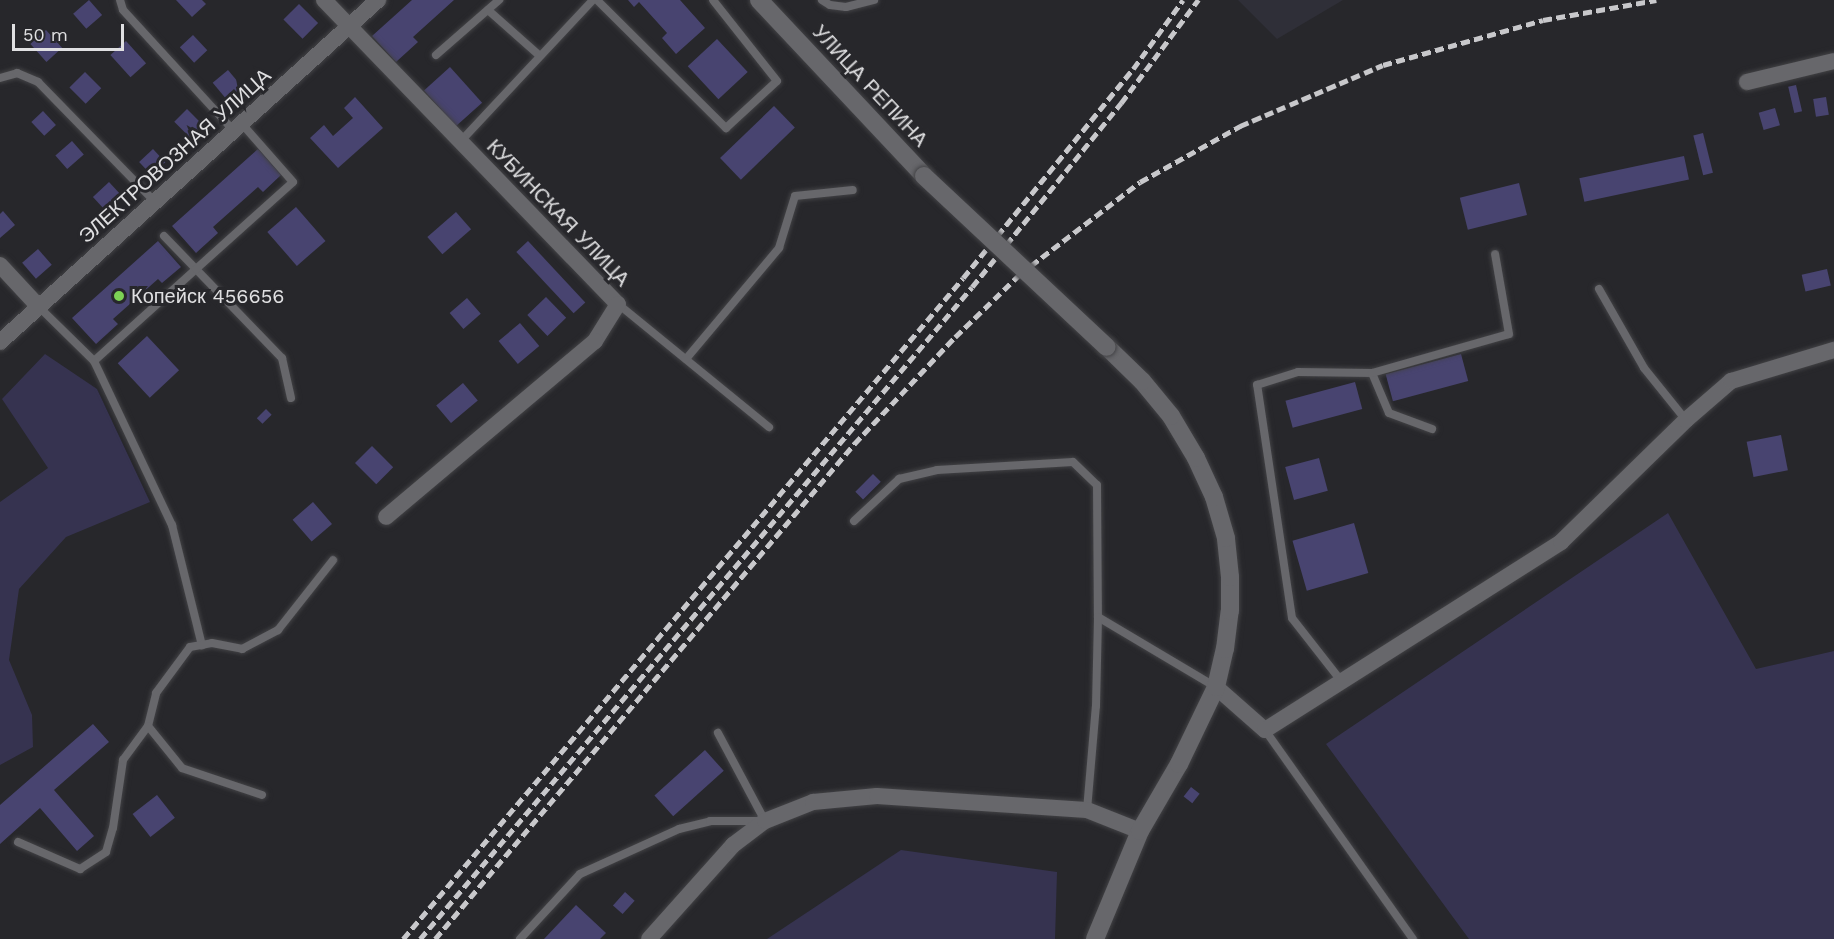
<!DOCTYPE html>
<html>
<head>
<meta charset="utf-8">
<style>
	body { margin:0 }
	#map { position:relative; width:1834px; height:939px; overflow:hidden; background:#27272b; font-family:"Work Sans",sans-serif }
	div>[style] { position:absolute }
	.built>* { inset:0; background:#2f2f38 }
	.green>* { inset:0; background:#363350 }
	.building>* { inset:0; background:#484470; transform-origin:0 0 }
	.roads { filter:drop-shadow(0 0 2px #424245) drop-shadow(0 0 2px #424245) }
	.lane>* { height:8px; margin:-4px; padding:0 4px; transform-origin:4px; border-radius:4px; background:#67676b }
	.street>* { height:16px; margin:-8px; padding:0 8px; transform-origin:8px; border-radius:8px; background:#67676b }
	.secondary>* { height:18px; margin:-9px; padding:0 9px; transform-origin:9px; border-radius:9px; background:#67676b }
	.rail>* { height:4.5px; margin-top:-2.25px; transform-origin:0; background:repeating-linear-gradient(90deg,#c8c8cb 0 9px,transparent 0 13.5px) }
	.bridges { filter:drop-shadow(0 0 2px #424245) drop-shadow(0 0 2px #424245) }
	.secondary-bridge>* { height:18px; margin:-9px; padding:0 9px; transform-origin:9px; border-radius:9px; background:#67676b }
	.dots>* { width:16px; height:16px; translate:-50% -50%; box-sizing:border-box; border:3px solid #27272b; border-radius:50% }
	span { translate:-50% -50%; white-space:nowrap; text-align:center; line-height:1.15; -webkit-text-stroke:6px #27272b; paint-order:stroke }
	.street-label { font-size:20px; color:#e0e0e2 }
	.poi-label { font-size:20px; color:#e0e0e2 }
	.left { translate:0 -50%; text-align:left }
	.scale { position:absolute; left:12px; top:24px; width:112px; height:27px; box-sizing:border-box; border:3px solid #e0e0e2; border-top:0; padding-left:8px; font-size:18px; line-height:21px; white-space:nowrap; color:#e0e0e2; -webkit-text-stroke:4px #27272b; paint-order:stroke }
</style>
</head>
<body>
<div id="map">
	<div class="built">
		<i style="clip-path:polygon(1238px 0,1343px 0,1277px 39px)"></i>
	</div>
	<div class="green">
		<i style="clip-path:polygon(45px 354px,97px 389px,150px 502px,66px 537px,19px 589px,9px 660px,32px 715px,33px 747px,0 765px,0 502px,48px 468px,2px 399px)"></i>
		<i style="clip-path:polygon(1668px 513px,1756px 669px,1834px 651px,1834px 939px,1469px 939px,1326px 744px)"></i>
		<i style="clip-path:polygon(901px 850px,1057px 872px,1055px 939px,767px 939px)"></i>
	</div>
	<div class="building">
		<i style="left:89px;top:0;width:20px;height:21px;rotate:49deg"></i>
		<i style="clip-path:polygon(176px 0,202px 0,206px 4px,192px 17px)"></i>
		<i style="clip-path:polygon(412px 0,454px 0,413px 37px,418px 42px,396px 62px,372px 36px)"></i>
		<i style="clip-path:polygon(628px 0,680px 0,705px 28px,676px 54px,662px 38px,667px 33px,639px 2px,634px 7px)"></i>
		<i style="left:299px;top:4px;width:27px;height:22px;rotate:45deg"></i>
		<i style="left:46px;top:30px;width:24px;height:21px;rotate:48deg"></i>
		<i style="left:193px;top:35px;width:21px;height:18px;rotate:47deg"></i>
		<i style="left:717px;top:39px;width:45px;height:40px;rotate:47deg"></i>
		<i style="left:126px;top:41px;width:30px;height:21px;rotate:48deg"></i>
		<i style="left:450px;top:67px;width:48px;height:35px;rotate:48deg"></i>
		<i style="left:228px;top:70px;width:25px;height:20px;rotate:50deg"></i>
		<i style="left:85px;top:72px;width:23px;height:22px;rotate:45deg"></i>
		<i style="left:1796px;top:85px;width:27px;height:8px;rotate:77deg"></i>
		<i style="clip-path:polygon(355px 97px,383px 128px,338px 168px,310px 138px,324px 125px,333px 136px,353px 118px,344px 108px)"></i>
		<i style="left:1826px;top:97px;width:18px;height:13px;rotate:81deg"></i>
		<i style="left:774px;top:106px;width:30px;height:75px;rotate:46deg"></i>
		<i style="left:1775px;top:108px;width:18px;height:17px;rotate:74deg"></i>
		<i style="left:187px;top:109px;width:25px;height:18px;rotate:45deg"></i>
		<i style="left:43px;top:111px;width:19px;height:16px;rotate:47deg"></i>
		<i style="left:1703px;top:133px;width:41px;height:10px;rotate:76deg"></i>
		<i style="left:72px;top:141px;width:18px;height:22px;rotate:49deg"></i>
		<i style="left:153px;top:149px;width:18px;height:19px;rotate:47deg"></i>
		<i style="clip-path:polygon(258px 149px,281px 175px,263px 192px,258px 187px,213px 227px,218px 233px,196px 253px,172px 226px)"></i>
		<i style="left:1684px;top:156px;width:24px;height:107px;rotate:78deg"></i>
		<i style="left:109px;top:182px;width:18px;height:22px;rotate:47deg"></i>
		<i style="left:1519px;top:183px;width:33px;height:61px;rotate:76deg"></i>
		<i style="left:296px;top:207px;width:45px;height:38px;rotate:49deg"></i>
		<i style="clip-path:polygon(3px 211px,15px 225px,0 238px,0 214px)"></i>
		<i style="left:456px;top:212px;width:23px;height:38px;rotate:49deg"></i>
		<i style="clip-path:polygon(158px 241px,181px 267px,162px 283px,158px 279px,113px 319px,118px 324px,96px 344px,72px 318px)"></i>
		<i style="left:528px;top:241px;width:84px;height:16px;rotate:47deg"></i>
		<i style="left:38px;top:249px;width:21px;height:21px;rotate:49deg"></i>
		<i style="left:1827px;top:269px;width:17px;height:26px;rotate:77deg"></i>
		<i style="left:546px;top:297px;width:29px;height:26px;rotate:46deg"></i>
		<i style="left:467px;top:298px;width:21px;height:23px;rotate:49deg"></i>
		<i style="left:520px;top:323px;width:30px;height:28px;rotate:50deg"></i>
		<i style="left:147px;top:336px;width:47px;height:40px;rotate:47deg"></i>
		<i style="left:1461px;top:354px;width:28px;height:78px;rotate:75deg"></i>
		<i style="left:1355px;top:382px;width:28px;height:72px;rotate:75deg"></i>
		<i style="left:463px;top:383px;width:23px;height:35px;rotate:50deg"></i>
		<i style="left:266px;top:409px;width:8px;height:13px;rotate:45deg"></i>
		<i style="left:1781px;top:435px;width:36px;height:35px;rotate:79deg"></i>
		<i style="left:372px;top:446px;width:30px;height:24px;rotate:45deg"></i>
		<i style="left:1319px;top:458px;width:34px;height:35px;rotate:75deg"></i>
		<i style="left:873px;top:474px;width:11px;height:25px;rotate:45deg"></i>
		<i style="left:313px;top:502px;width:29px;height:27px;rotate:49deg"></i>
		<i style="left:1354px;top:523px;width:52px;height:64px;rotate:74deg"></i>
		<i style="clip-path:polygon(93px 724px,109px 742px,54px 790px,94px 836px,77px 851px,40px 808px,0 844px,0 805px)"></i>
		<i style="left:705px;top:750px;width:28px;height:68px;rotate:48deg"></i>
		<i style="left:1191px;top:787px;width:11px;height:12px;rotate:38deg"></i>
		<i style="left:157px;top:795px;width:29px;height:31px;rotate:52deg"></i>
		<i style="left:625px;top:892px;width:13px;height:18px;rotate:42deg"></i>
		<i style="clip-path:polygon(576px 905px,606px 933px,600px 939px,544px 939px)"></i>
	</div>
	<div class="roads">
		<div class="lane">
			<i style="left:120px;top:0;width:10px;rotate:73deg"></i>
			<i style="left:123px;top:10px;width:164px;rotate:47.5deg"></i>
			<i style="left:597px;top:0;width:182px;rotate:44.8deg"></i>
			<i style="left:726px;top:128px;width:69px;rotate:-42.7deg"></i>
			<i style="left:777px;top:81px;width:103px;rotate:-128.3deg"></i>
			<i style="left:822px;top:0;width:9px;rotate:32deg"></i>
			<i style="left:830px;top:5px;width:16px;rotate:7deg"></i>
			<i style="left:846px;top:7px;width:29px;rotate:-14deg"></i>
			<i style="left:488px;top:10px;width:69px;rotate:41.5deg"></i>
			<i style="left:436px;top:55px;width:84px;rotate:-41.1deg"></i>
			<i style="left:0;top:78px;width:18px;rotate:-16deg"></i>
			<i style="left:17px;top:73px;width:23px;rotate:23deg"></i>
			<i style="left:38px;top:82px;width:168px;rotate:45.7deg"></i>
			<i style="left:460px;top:142px;width:195px;rotate:-46.9deg"></i>
			<i style="left:164px;top:236px;width:170px;rotate:46deg"></i>
			<i style="left:282px;top:358px;width:41px;rotate:77.3deg"></i>
			<i style="left:1599px;top:289px;width:91px;rotate:60.3deg"></i>
			<i style="left:1644px;top:368px;width:67px;rotate:51.1deg"></i>
			<i style="left:618px;top:304px;width:195px;rotate:39.2deg"></i>
			<i style="left:39px;top:307px;width:77px;rotate:44.5deg"></i>
			<i style="left:94px;top:361px;width:137px;rotate:-42deg"></i>
			<i style="left:196px;top:269px;width:130px;rotate:-41.9deg"></i>
			<i style="left:293px;top:182px;width:77px;rotate:-131.3deg"></i>
			<i style="left:686px;top:359px;width:145px;rotate:-50deg"></i>
			<i style="left:779px;top:248px;width:54px;rotate:-72.9deg"></i>
			<i style="left:795px;top:196px;width:58px;rotate:-5.9deg"></i>
			<i style="left:94px;top:361px;width:182px;rotate:64.6deg"></i>
			<i style="left:172px;top:525px;width:124px;rotate:76deg"></i>
			<i style="left:1372px;top:373px;width:43px;rotate:67deg"></i>
			<i style="left:1389px;top:413px;width:46px;rotate:20.4deg"></i>
			<i style="left:854px;top:521px;width:62px;rotate:-43deg"></i>
			<i style="left:899px;top:479px;width:39px;rotate:-13deg"></i>
			<i style="left:937px;top:470px;width:136px;rotate:-3.4deg"></i>
			<i style="left:1073px;top:462px;width:33px;rotate:44deg"></i>
			<i style="left:1097px;top:485px;width:132px;rotate:89.6deg"></i>
			<i style="left:1098px;top:617px;width:137px;rotate:30.7deg"></i>
			<i style="left:1342px;top:682px;width:81px;rotate:-128deg"></i>
			<i style="left:1292px;top:618px;width:236px;rotate:-98.5deg"></i>
			<i style="left:1257px;top:385px;width:43px;rotate:-17.6deg"></i>
			<i style="left:1298px;top:372px;width:74px;rotate:0.8deg"></i>
			<i style="left:1372px;top:373px;width:142px;rotate:-15.9deg"></i>
			<i style="left:1509px;top:334px;width:81px;rotate:-99.9deg"></i>
			<i style="left:1265px;top:730px;width:256px;rotate:54.7deg"></i>
			<i style="left:262px;top:795px;width:84px;rotate:-161.4deg"></i>
			<i style="left:182px;top:768px;width:54px;rotate:-129deg"></i>
			<i style="left:148px;top:726px;width:34px;rotate:-76deg"></i>
			<i style="left:156px;top:693px;width:57px;rotate:-53.5deg"></i>
			<i style="left:190px;top:647px;width:22px;rotate:-10deg"></i>
			<i style="left:212px;top:643px;width:31px;rotate:11deg"></i>
			<i style="left:242px;top:649px;width:41px;rotate:-27.8deg"></i>
			<i style="left:278px;top:630px;width:89px;rotate:-51.8deg"></i>
			<i style="left:1087px;top:810px;width:104px;rotate:-85.1deg"></i>
			<i style="left:1096px;top:706px;width:89px;rotate:-88.7deg"></i>
			<i style="left:18px;top:842px;width:68px;rotate:23.5deg"></i>
			<i style="left:80px;top:869px;width:31px;rotate:-33deg"></i>
			<i style="left:106px;top:852px;width:25px;rotate:-74deg"></i>
			<i style="left:113px;top:828px;width:69px;rotate:-81.6deg"></i>
			<i style="left:123px;top:760px;width:42px;rotate:-53.7deg"></i>
			<i style="left:520px;top:939px;width:88px;rotate:-47.3deg"></i>
			<i style="left:580px;top:874px;width:109px;rotate:-24.4deg"></i>
			<i style="left:679px;top:829px;width:32px;rotate:-14deg"></i>
			<i style="left:710px;top:821px;width:55px"></i>
			<i style="left:765px;top:821px;width:100px;rotate:-118.1deg"></i>
		</div>
		<div class="street">
			<i style="left:324px;top:0;width:423px;rotate:46deg"></i>
			<i style="left:618px;top:304px;width:44px;rotate:121.9deg"></i>
			<i style="left:595px;top:341px;width:273px;rotate:139.9deg"></i>
			<i style="left:1747px;top:82px;width:89px;rotate:-13.6deg"></i>
			<i style="left:0;top:265px;width:57px;rotate:47.1deg"></i>
			<i style="left:0;top:342px;width:510px;rotate:-42.14deg"></i>
			<i style="left:1216px;top:687px;width:65px;rotate:41.3deg"></i>
			<i style="left:1265px;top:730px;width:351px;rotate:-32.4deg"></i>
			<i style="left:1561px;top:542px;width:175px;rotate:-44.3deg"></i>
			<i style="left:1686px;top:420px;width:60px;rotate:-40.9deg"></i>
			<i style="left:1731px;top:381px;width:108px;rotate:-16.8deg"></i>
			<i style="left:649px;top:939px;width:126px;rotate:-48.2deg"></i>
			<i style="left:733px;top:845px;width:40px;rotate:-37deg"></i>
			<i style="left:765px;top:821px;width:52px;rotate:-21.6deg"></i>
			<i style="left:813px;top:802px;width:64px;rotate:-5.4deg"></i>
			<i style="left:877px;top:796px;width:210px;rotate:3.8deg"></i>
			<i style="left:1087px;top:810px;width:57px;rotate:21.6deg"></i>
		</div>
		<div class="secondary">
			<i style="left:759px;top:0;width:241px;rotate:46.8deg"></i>
			<i style="left:1095px;top:939px;width:117px;rotate:-67.4deg"></i>
			<i style="left:1140px;top:831px;width:78px;rotate:-59.8deg"></i>
			<i style="left:1179px;top:764px;width:85px;rotate:-64.3deg"></i>
			<i style="left:1216px;top:687px;width:39px;rotate:-77deg"></i>
			<i style="left:1225px;top:649px;width:38px;rotate:-83deg"></i>
			<i style="left:1230px;top:611px;width:34px;rotate:-90deg"></i>
			<i style="left:1230px;top:577px;width:39px;rotate:-96deg"></i>
			<i style="left:1226px;top:538px;width:43px;rotate:-106.3deg"></i>
			<i style="left:1214px;top:497px;width:43px;rotate:-114.8deg"></i>
			<i style="left:1196px;top:458px;width:49px;rotate:-120.8deg"></i>
			<i style="left:1171px;top:416px;width:45px;rotate:-129.6deg"></i>
			<i style="left:1142px;top:381px;width:49px;rotate:-135.8deg"></i>
		</div>
	</div>
	<div class="rail">
		<i style="left:403px;top:939px;width:866px;rotate:-49.73deg"></i>
		<i style="left:963px;top:278px;width:269px;rotate:-50.9deg"></i>
		<i style="left:1133px;top:69px;width:85px;rotate:-54.1deg"></i>
		<i style="left:420px;top:939px;width:854px;rotate:-49.75deg"></i>
		<i style="left:972px;top:287px;width:237px;rotate:-51deg"></i>
		<i style="left:1121px;top:103px;width:129px;rotate:-53.2deg"></i>
		<i style="left:435px;top:939px;width:649px;rotate:-49.75deg"></i>
		<i style="left:854px;top:444px;width:147px;rotate:-46.7deg"></i>
		<i style="left:955px;top:337px;width:91px;rotate:-44.1deg"></i>
		<i style="left:1020px;top:274px;width:151px;rotate:-37.5deg"></i>
		<i style="left:1140px;top:182px;width:115px;rotate:-29.2deg"></i>
		<i style="left:1240px;top:126px;width:155px;rotate:-23.1deg"></i>
		<i style="left:1383px;top:65px;width:166px;rotate:-15.7deg"></i>
		<i style="left:1543px;top:20px;width:115px;rotate:-10deg"></i>
	</div>
	<div class="bridges">
		<div class="secondary-bridge">
			<i style="left:924px;top:176px;width:250px;rotate:43.1deg"></i>
		</div>
	</div>
	<div class="dots">
		<i style="left:119px;top:296px;background:#7cd155"></i>
	</div>
	<div class="street-label">
		<span style="left:870px;top:86px;rotate:47deg">УЛИЦА РЕПИНА</span>
		<span style="left:175px;top:156px;rotate:-42deg">ЭЛЕКТРОВОЗНАЯ УЛИЦА</span>
		<span style="left:558px;top:213px;rotate:46deg">КУБИНСКАЯ УЛИЦА</span>
	</div>
	<div class="poi-label">
		<span class="left" style="left:131px;top:296px">Копейск 456656</span>
	</div>
	<div class="scale">50 m</div>
</div>
</body>
</html>
